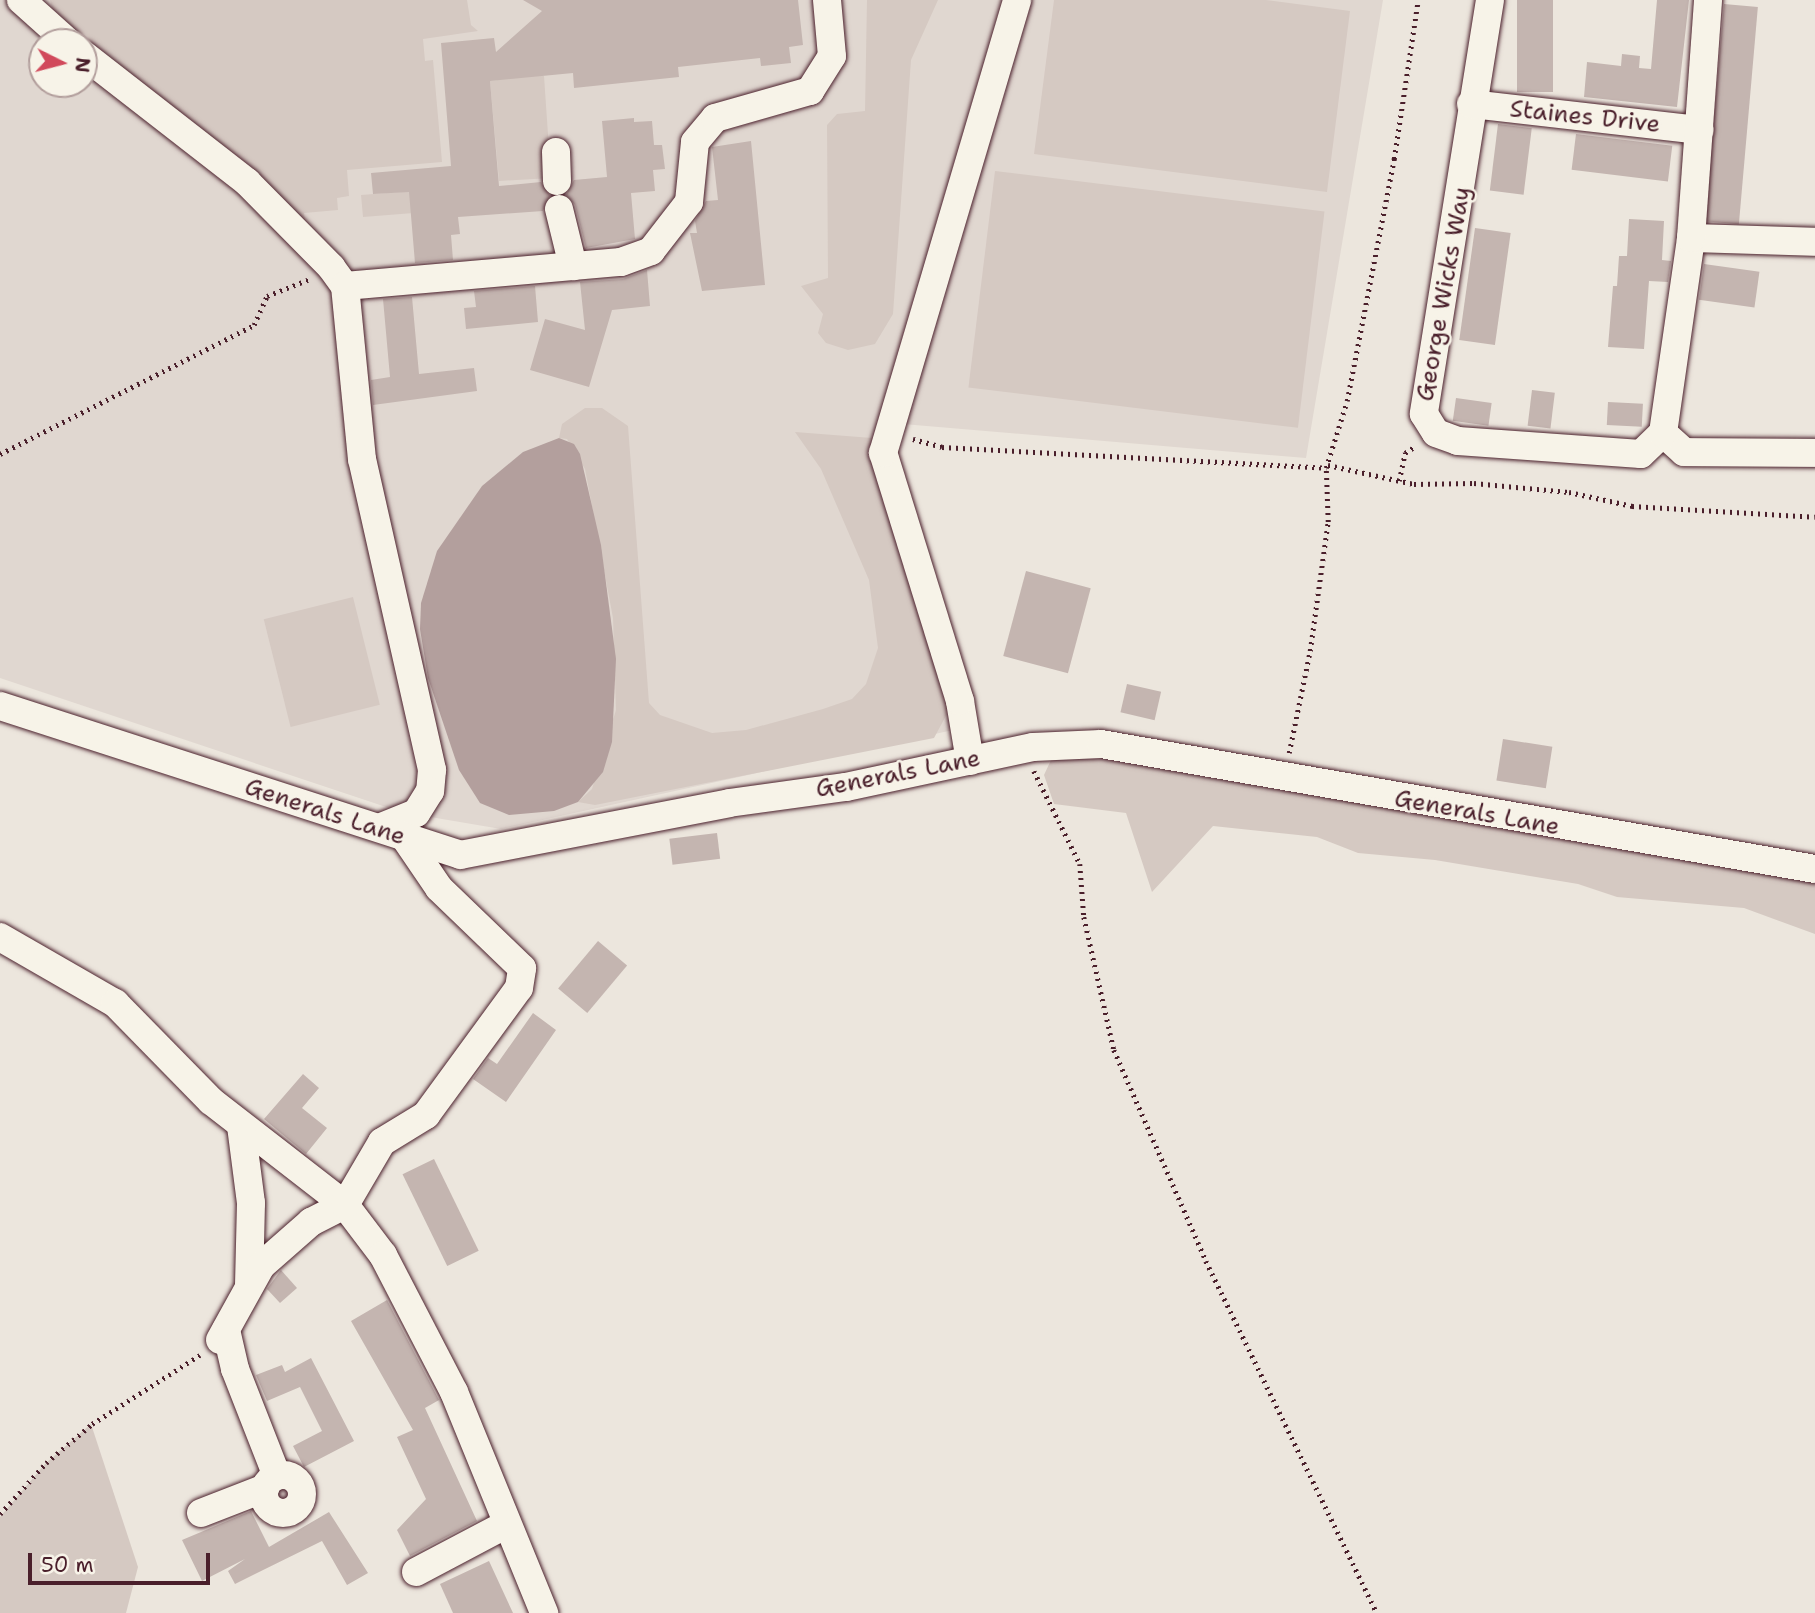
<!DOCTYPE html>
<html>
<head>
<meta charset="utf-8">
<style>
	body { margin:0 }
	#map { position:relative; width:1815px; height:1613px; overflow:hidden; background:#ece6dd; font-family:"Shantell Sans",sans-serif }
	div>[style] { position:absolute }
	.built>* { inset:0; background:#e0d7d0 }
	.green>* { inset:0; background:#d5c9c2; transform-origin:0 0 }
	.water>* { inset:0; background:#b39f9d }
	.building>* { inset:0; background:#c4b5b0; transform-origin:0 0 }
	.path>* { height:4.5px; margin-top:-2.25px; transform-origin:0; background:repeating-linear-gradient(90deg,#4a1f2b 0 2px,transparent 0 7px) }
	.roads { filter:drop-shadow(0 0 2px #4a1f2b) drop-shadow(0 0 2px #4a1f2b) }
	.minor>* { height:28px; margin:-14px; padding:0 14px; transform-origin:14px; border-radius:14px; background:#f7f3e8 }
	.minor>.ring { margin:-14px; padding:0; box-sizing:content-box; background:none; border:28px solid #f7f3e8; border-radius:50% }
	span { translate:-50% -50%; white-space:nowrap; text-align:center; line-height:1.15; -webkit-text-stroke:5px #f7f3e8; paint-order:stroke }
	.street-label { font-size:24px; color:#4a1f2b }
	.north { position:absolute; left:28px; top:28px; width:70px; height:70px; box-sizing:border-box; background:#f7f3e8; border:2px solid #b29e9c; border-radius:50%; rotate:96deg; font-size:19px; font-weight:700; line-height:28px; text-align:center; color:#4a1f2b }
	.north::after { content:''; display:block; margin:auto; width:24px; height:32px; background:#d1495b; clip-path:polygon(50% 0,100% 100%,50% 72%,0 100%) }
	.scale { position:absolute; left:28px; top:1553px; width:182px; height:32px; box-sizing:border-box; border:4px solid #4a1f2b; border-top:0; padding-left:9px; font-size:21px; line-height:24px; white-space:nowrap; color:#4a1f2b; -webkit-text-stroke:5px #f7f3e8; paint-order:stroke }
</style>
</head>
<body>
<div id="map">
	<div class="built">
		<i style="clip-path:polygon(evenodd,0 0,1383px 0,1306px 458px,903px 424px,878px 470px,953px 730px,501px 829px,401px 812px,0 678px,0 0,42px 42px,84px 42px,84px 84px,42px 84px,42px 42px)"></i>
	</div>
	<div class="green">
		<i style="clip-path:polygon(50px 0,467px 0,471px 25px,478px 31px,423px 39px,425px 61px,433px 60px,442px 162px,347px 170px,349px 196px,337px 198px,338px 210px,304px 213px,305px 221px,80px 42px,53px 12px)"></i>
		<i style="clip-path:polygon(867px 0,938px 0,911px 60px,893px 314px,875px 344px,848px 350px,826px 343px,818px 333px,823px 314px,801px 286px,828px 278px,827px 125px,837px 114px,865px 111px)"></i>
		<i style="clip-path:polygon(1054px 0,1266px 0,1350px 11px,1327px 192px,1034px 154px)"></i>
		<i style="clip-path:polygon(497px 73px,544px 76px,551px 178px,499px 181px,490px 81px,498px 80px)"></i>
		<i style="left:995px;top:171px;width:332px;height:218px;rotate:7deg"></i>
		<i style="clip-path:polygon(439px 189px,426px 212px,363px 217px,361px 195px)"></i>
		<i style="clip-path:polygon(585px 408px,602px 408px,628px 426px,649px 703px,660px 715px,712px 733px,746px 730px,823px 709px,852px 699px,866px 684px,878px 648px,869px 580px,821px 469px,795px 432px,872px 438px,870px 454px,933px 639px,948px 712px,934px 738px,595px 805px,578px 802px,592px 789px,616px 710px,613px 618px,585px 469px,567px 439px,559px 438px,562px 424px)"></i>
		<i style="left:353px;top:597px;width:111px;height:92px;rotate:76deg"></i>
		<i style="clip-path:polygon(1089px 753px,1413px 813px,1788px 872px,1815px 884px,1815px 934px,1744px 908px,1617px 897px,1578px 884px,1435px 860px,1358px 853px,1317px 837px,1213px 826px,1152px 892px,1126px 813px,1054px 804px,1044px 775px,1051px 760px)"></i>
		<i style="clip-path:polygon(91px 1424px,138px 1567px,126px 1613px,0 1613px,0 1517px,45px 1464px)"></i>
	</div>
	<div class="water">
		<i style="clip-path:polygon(559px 438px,574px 444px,580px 454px,601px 545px,616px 659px,612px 742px,603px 772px,578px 802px,554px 811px,509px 815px,480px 803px,459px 770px,428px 678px,420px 629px,421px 603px,437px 551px,482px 486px,523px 452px)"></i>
	</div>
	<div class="building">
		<i style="clip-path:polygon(523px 0,798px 0,803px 45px,789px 47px,791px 63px,761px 66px,760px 58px,678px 67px,679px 77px,574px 88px,573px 73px,490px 81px,499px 186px,541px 182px,550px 196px,543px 211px,458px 217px,460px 234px,451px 235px,453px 260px,415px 263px,409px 192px,373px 194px,371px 173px,451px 166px,441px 43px,494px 38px,496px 52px,542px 11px)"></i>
		<i style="left:1517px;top:0;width:36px;height:92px"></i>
		<i style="clip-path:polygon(1657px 0,1689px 0,1677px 107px,1584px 97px,1587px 62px,1621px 66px,1622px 54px,1640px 56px,1639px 68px,1651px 69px)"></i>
		<i style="left:1724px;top:4px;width:34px;height:218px;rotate:5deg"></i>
		<i style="clip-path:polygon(634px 118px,634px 122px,652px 121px,654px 145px,662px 145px,665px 169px,653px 170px,655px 191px,631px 193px,635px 239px,586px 248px,575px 205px,566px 195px,574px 180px,607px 177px,602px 121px)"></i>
		<i style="left:1498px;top:124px;width:34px;height:67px;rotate:7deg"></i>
		<i style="left:1576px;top:134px;width:97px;height:36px;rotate:7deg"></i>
		<i style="clip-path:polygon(751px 141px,765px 285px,702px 291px,690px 233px,697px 233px,695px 221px,706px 201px,718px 200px,712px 147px)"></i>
		<i style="clip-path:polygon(1629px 219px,1664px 221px,1662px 260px,1671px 261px,1668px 282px,1649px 281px,1644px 349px,1608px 347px,1613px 286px,1617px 286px,1619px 256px,1627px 256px)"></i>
		<i style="left:1475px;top:228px;width:36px;height:113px;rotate:8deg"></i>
		<i style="left:1704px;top:264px;width:56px;height:36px;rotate:8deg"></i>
		<i style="clip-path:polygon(647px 270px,650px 306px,612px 310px,589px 387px,530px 370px,545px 319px,585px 330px,580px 282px,623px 279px)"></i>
		<i style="clip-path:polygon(535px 286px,538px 322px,466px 329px,464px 308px,476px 307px,474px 291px)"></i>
		<i style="clip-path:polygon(412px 297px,419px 374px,474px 368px,477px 391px,373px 405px,371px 380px,390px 377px,383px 299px)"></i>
		<i style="left:1532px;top:390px;width:23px;height:36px;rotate:7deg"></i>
		<i style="left:1456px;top:398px;width:36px;height:23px;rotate:8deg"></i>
		<i style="left:1608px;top:402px;width:35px;height:23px;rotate:3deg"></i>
		<i style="left:1026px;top:571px;width:67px;height:88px;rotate:15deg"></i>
		<i style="left:1127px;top:684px;width:35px;height:29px;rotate:13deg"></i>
		<i style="left:1503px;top:739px;width:50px;height:42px;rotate:9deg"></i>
		<i style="left:717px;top:833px;width:26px;height:48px;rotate:83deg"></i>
		<i style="left:598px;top:941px;width:38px;height:62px;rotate:40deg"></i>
		<i style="clip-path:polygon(533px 1013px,556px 1030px,506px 1102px,473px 1079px,488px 1058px,497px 1064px)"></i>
		<i style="clip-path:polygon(303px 1074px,319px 1088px,302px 1108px,327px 1128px,306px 1154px,264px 1119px)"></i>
		<i style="left:434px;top:1159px;width:102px;height:35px;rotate:64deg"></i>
		<i style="clip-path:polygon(281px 1270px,297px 1288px,280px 1303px,267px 1289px)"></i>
		<i style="clip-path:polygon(387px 1300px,439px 1400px,425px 1408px,477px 1521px,410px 1556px,397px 1530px,426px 1499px,397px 1437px,413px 1430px,351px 1321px)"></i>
		<i style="clip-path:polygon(311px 1358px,354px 1441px,304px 1467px,293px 1446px,322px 1431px,300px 1387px,267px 1401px,256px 1375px,282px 1365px,285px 1372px)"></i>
		<i style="clip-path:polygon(251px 1511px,269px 1547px,329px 1512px,368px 1573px,347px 1585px,322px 1541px,235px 1584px,228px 1571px,245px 1559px,202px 1581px,182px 1540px)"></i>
		<i style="clip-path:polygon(489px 1561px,513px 1613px,453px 1613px,440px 1584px)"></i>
	</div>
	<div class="path">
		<i style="left:913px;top:439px;width:30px;rotate:15deg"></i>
		<i style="left:942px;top:447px;width:385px;rotate:3.1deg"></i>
		<i style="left:0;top:454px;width:285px;rotate:-26.9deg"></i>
		<i style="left:254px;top:325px;width:32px;rotate:-66deg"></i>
		<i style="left:267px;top:296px;width:46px;rotate:-21.6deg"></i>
		<i style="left:1328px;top:465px;width:88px;rotate:12.5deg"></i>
		<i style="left:1414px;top:484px;width:60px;rotate:-1deg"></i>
		<i style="left:1474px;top:483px;width:95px;rotate:5.4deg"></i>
		<i style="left:1569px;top:492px;width:65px;rotate:12.5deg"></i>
		<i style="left:1632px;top:506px;width:183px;rotate:3.4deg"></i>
		<i style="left:1399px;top:481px;width:29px;rotate:-78deg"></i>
		<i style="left:1405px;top:453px;width:11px;rotate:-34deg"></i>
		<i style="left:1289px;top:753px;width:104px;rotate:-78.4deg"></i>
		<i style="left:1310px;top:651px;width:130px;rotate:-82.1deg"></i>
		<i style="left:1328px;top:522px;width:54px;rotate:-92.1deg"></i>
		<i style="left:1326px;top:468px;width:70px;rotate:-72.6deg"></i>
		<i style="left:1347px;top:401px;width:247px;rotate:-79deg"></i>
		<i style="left:1394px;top:159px;width:161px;rotate:-81.4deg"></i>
		<i style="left:1034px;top:771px;width:104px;rotate:63.7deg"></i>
		<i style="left:1080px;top:864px;width:53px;rotate:85.7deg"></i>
		<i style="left:1084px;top:917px;width:136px;rotate:77.3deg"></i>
		<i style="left:1114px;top:1050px;width:230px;rotate:66.4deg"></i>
		<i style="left:1206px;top:1261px;width:391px;rotate:64.1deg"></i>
		<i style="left:0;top:1514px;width:69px;rotate:-48deg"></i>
		<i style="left:46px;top:1463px;width:60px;rotate:-40.3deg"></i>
		<i style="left:92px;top:1424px;width:128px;rotate:-32.6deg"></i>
	</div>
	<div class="roads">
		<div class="minor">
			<i style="left:21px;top:0;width:63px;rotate:41.8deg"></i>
			<i style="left:1490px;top:0;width:419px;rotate:99.1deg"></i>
			<i style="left:1424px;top:414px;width:22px;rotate:58deg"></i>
			<i style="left:1436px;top:433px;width:23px;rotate:20deg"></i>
			<i style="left:1458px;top:441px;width:183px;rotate:4.1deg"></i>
			<i style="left:1641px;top:454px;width:30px;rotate:-44deg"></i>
			<i style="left:1663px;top:433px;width:197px;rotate:-81.8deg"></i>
			<i style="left:1691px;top:238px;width:124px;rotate:1.8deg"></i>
			<i style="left:84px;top:55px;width:207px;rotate:37.9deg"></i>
			<i style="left:247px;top:182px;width:120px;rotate:45.3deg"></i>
			<i style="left:331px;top:267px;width:24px;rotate:54deg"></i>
			<i style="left:345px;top:286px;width:174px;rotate:84.4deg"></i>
			<i style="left:362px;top:459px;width:319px;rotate:77.3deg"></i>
			<i style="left:432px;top:770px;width:21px;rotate:95deg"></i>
			<i style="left:430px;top:791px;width:26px;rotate:122deg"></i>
			<i style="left:416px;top:813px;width:38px;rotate:158deg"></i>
			<i style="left:1471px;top:104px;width:230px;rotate:6.5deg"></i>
			<i style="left:556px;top:152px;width:29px;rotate:88deg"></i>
			<i style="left:559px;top:209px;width:59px;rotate:76.2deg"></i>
			<i style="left:1691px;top:238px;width:239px;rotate:-85.9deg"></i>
			<i style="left:345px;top:286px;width:277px;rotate:-5deg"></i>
			<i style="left:621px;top:262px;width:32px;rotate:-20deg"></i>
			<i style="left:651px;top:251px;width:62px;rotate:-52.2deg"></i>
			<i style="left:689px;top:202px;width:60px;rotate:-84.3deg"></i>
			<i style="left:695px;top:142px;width:31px;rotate:-50deg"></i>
			<i style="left:715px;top:118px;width:99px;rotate:-15.9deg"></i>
			<i style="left:810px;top:91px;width:41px;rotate:-57.8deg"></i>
			<i style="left:832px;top:56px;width:56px;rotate:-95.1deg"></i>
			<i style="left:1663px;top:433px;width:28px;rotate:42deg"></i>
			<i style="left:1684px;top:452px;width:131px;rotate:0.4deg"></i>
			<i style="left:0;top:706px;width:484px;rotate:17.9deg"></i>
			<i style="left:460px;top:855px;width:274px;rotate:-10.9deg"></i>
			<i style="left:729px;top:803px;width:118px;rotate:-7.8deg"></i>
			<i style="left:846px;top:787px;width:191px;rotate:-12.1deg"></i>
			<i style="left:1033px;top:747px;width:68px;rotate:-2.5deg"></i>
			<i style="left:1101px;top:744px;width:725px;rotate:9.93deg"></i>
			<i style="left:970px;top:761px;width:61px;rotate:-99.5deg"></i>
			<i style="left:960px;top:701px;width:260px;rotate:-107.2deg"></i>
			<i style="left:883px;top:453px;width:472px;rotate:-73.5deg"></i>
			<i style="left:0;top:937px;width:133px;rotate:29.9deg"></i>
			<i style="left:115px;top:1003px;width:137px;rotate:45.6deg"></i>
			<i style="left:211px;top:1101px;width:170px;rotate:37.8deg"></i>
			<i style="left:345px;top:1205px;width:63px;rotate:52.8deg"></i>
			<i style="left:383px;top:1255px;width:154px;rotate:62.6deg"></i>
			<i style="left:454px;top:1392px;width:239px;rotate:67.8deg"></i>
			<i style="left:241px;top:1126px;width:78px;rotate:82.6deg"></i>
			<i style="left:251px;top:1203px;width:81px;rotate:91.4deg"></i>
			<i style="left:226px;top:1330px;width:40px;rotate:77deg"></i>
			<i style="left:235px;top:1369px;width:115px;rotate:68.6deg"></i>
			<i style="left:220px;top:1340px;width:85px;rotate:-61deg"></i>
			<i style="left:261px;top:1266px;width:67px;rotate:-41.3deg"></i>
			<i style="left:311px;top:1222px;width:38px;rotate:-27deg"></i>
			<i style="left:345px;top:1205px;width:73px;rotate:-59.6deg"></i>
			<i style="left:382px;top:1142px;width:52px;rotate:-31.5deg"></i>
			<i style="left:426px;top:1115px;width:157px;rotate:-53.8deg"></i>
			<i style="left:519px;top:988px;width:20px;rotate:-81deg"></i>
			<i style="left:522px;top:968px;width:115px;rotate:-136.1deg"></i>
			<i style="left:439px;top:888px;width:60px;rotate:-124.2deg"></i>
			<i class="ring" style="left:264px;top:1475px;width:10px;height:10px"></i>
			<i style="left:201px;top:1513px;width:69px;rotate:-21.3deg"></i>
			<i style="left:416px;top:1572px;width:103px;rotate:-27.8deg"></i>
		</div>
	</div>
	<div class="street-label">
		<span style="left:1585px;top:117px;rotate:6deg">Staines Drive</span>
		<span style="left:1444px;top:294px;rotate:-80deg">George Wicks Way</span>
		<span style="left:898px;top:774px;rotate:-11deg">Generals Lane</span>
		<span style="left:325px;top:812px;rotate:18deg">Generals Lane</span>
		<span style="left:1477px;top:813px;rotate:10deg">Generals Lane</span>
	</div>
	<div class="north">N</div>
	<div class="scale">50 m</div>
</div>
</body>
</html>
